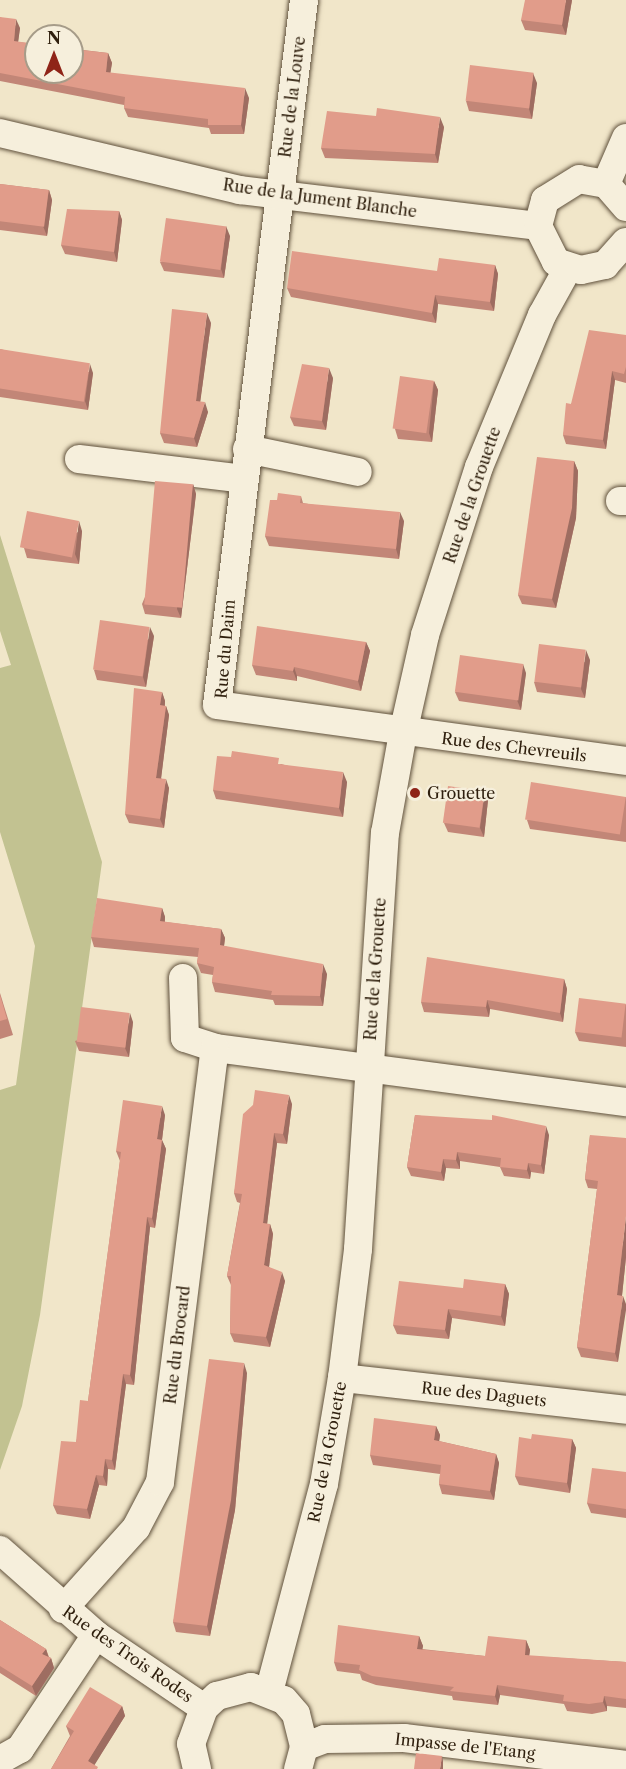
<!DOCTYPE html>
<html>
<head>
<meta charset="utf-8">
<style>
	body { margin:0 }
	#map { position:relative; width:626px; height:1769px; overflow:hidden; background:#f1e6c9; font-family:"Libre Caslon Text",serif }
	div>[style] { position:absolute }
	.green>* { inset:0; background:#c2c291 }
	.roads { filter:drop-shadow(0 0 2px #60513c) drop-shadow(0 0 2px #60513c) }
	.minor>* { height:28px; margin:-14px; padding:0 14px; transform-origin:14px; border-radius:14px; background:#f6efdc }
	.wall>* { inset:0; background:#c28677 }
	.shaded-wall>* { inset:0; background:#9e6d61 }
	.building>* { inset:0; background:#e19c8a; transform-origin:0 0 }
	.dots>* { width:16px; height:16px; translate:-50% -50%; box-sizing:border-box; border:3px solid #f6efdc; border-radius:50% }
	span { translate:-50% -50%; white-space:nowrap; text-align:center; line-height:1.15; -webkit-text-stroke:4.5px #f6efdc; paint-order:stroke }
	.street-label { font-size:16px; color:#2f1f0d }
	.poi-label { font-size:16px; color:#2f1f0d }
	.left { translate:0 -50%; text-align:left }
	.north { position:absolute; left:24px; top:24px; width:60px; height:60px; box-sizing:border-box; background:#f6efdc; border:2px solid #a69c89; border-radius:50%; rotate:0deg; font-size:16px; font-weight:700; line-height:24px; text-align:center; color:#2f1f0d }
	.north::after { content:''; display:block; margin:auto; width:21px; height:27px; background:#8f2418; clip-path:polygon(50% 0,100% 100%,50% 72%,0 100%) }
</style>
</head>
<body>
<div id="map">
	<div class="green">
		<i style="clip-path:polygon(0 535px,102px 862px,40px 1315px,22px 1406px,0 1470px,0 1090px,16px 1085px,35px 946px,0 832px,0 668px,11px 665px,0 631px)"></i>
	</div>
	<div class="roads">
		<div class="minor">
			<i style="left:304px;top:0;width:710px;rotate:97.03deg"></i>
			<i style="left:217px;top:705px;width:413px;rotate:7.8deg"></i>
			<i style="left:0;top:133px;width:247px;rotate:13.4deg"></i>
			<i style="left:240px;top:190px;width:300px;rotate:6.9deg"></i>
			<i style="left:606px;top:184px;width:50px;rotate:-66.5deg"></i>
			<i style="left:626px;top:207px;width:30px;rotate:-131deg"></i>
			<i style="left:606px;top:184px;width:27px;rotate:-170deg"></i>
			<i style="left:579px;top:179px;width:40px;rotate:148deg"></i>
			<i style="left:545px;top:200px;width:27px;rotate:105deg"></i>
			<i style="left:538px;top:226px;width:40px;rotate:63.4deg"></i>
			<i style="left:556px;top:262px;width:26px;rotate:18deg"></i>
			<i style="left:581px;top:270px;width:25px;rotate:-12deg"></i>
			<i style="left:605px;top:265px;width:31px;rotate:-48deg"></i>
			<i style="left:247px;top:449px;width:113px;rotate:11.7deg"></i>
			<i style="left:79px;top:459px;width:166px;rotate:6.9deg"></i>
			<i style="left:620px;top:501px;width:6px"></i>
			<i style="left:183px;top:978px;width:60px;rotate:88.1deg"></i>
			<i style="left:185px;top:1038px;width:32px;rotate:18deg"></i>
			<i style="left:215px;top:1048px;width:415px;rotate:7.5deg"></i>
			<i style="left:342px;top:1378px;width:286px;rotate:6.4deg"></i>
			<i style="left:0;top:1550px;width:128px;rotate:41.5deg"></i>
			<i style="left:96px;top:1635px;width:130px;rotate:34.1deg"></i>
			<i style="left:63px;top:1609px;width:109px;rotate:-48deg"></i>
			<i style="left:136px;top:1528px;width:52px;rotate:-62.4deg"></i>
			<i style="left:160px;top:1482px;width:437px;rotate:-82.8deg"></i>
			<i style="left:269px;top:1692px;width:215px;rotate:-75.2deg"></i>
			<i style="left:324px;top:1484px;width:108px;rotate:-80.4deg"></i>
			<i style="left:342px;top:1378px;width:130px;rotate:-82.9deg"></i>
			<i style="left:358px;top:1249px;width:417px;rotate:-86.3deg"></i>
			<i style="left:385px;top:833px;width:102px;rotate:-79.8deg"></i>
			<i style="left:403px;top:733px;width:100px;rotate:-77.3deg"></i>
			<i style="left:425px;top:635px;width:176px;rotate:-72.2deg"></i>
			<i style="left:479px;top:467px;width:165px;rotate:-67.5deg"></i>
			<i style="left:542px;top:315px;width:54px;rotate:-61deg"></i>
			<i style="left:304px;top:1747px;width:22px;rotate:-21deg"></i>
			<i style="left:325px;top:1739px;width:79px;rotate:-0.7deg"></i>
			<i style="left:404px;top:1738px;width:224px;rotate:6.9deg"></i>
			<i style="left:0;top:1760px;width:23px;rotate:-29deg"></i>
			<i style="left:20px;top:1749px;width:137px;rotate:-56.3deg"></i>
			<i style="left:197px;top:1769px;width:26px;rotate:-103deg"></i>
			<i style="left:191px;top:1744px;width:38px;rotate:-70deg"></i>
			<i style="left:204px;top:1708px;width:18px;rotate:-43deg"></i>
			<i style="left:217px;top:1696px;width:35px;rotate:-15deg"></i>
			<i style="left:251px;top:1687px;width:35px;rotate:22deg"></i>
			<i style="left:284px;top:1700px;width:18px;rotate:49deg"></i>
			<i style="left:296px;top:1714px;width:34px;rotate:76deg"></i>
			<i style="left:304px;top:1747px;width:23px;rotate:105deg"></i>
		</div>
	</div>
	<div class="wall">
		<i style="clip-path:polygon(572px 0,566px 35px,525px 30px,521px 20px)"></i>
		<i style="clip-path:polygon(0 17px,20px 28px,18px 42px,108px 53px,112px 63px,110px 73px,249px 98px,244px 134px,211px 134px,209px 128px,128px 117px,124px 108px,124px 105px,0 81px)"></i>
		<i style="clip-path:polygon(537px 83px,532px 119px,469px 111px,466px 101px)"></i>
		<i style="clip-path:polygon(444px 127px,438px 163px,325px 158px,321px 148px)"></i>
		<i style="clip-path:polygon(0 184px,49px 190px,52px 200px,47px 236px,0 230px)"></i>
		<i style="clip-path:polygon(119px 211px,122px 220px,117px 262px,65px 254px,61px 245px)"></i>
		<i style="clip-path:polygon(230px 236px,224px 278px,164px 271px,160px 262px)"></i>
		<i style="clip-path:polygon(495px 265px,498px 274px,494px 311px,438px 304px,436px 323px,291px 297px,287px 288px)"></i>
		<i style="clip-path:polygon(211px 323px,200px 402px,208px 412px,197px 447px,164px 443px,160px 433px)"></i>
		<i style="clip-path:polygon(626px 335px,626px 383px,615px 380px,606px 449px,566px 444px,563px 435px,571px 404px)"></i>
		<i style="clip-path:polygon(0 349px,93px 373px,88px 410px,0 397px)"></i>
		<i style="clip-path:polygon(333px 378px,326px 430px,294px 426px,290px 417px)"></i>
		<i style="clip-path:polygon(434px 381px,438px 390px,432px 442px,398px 439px,395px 429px)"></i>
		<i style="clip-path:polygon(574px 461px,578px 471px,576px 518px,556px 608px,522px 604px,518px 595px)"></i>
		<i style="clip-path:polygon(193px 484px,196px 494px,181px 618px,145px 614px,142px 604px)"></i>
		<i style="clip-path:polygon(301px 496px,303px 503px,404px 521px,399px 559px,269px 546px,265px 536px,277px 500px)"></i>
		<i style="clip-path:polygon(82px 531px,79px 564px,27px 558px,24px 548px)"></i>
		<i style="clip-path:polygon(154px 636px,146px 687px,97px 680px,94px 670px)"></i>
		<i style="clip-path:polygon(366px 642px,370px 651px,361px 691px,297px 676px,297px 681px,256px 675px,252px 665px)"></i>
		<i style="clip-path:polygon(590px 660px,585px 698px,537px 692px,534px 682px)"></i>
		<i style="clip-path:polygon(526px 673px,521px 710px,459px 701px,455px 692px)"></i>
		<i style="clip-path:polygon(162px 692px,165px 701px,165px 706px,166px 706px,169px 715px,161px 778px,169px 788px,164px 828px,129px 823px,125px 814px)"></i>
		<i style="clip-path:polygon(281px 764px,347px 782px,343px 817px,216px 799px,213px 790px)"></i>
		<i style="clip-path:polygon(626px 797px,626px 842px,530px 829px,527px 820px)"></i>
		<i style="clip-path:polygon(488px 800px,484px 837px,448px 832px,444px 823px)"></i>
		<i style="clip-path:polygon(162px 908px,165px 917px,165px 922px,221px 929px,225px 938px,224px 946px,327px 974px,323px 1006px,275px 1005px,273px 1000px,215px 992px,212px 982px,213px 975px,201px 973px,197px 963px,198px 957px,94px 947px,91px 937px)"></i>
		<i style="clip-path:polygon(564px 979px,567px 989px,563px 1022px,490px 1009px,489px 1017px,424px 1012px,421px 1002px)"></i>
		<i style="clip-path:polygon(0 993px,13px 1035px,0 1039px)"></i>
		<i style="clip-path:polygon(626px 1004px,626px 1047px,579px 1041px,575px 1032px)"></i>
		<i style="clip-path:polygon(133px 1022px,129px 1057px,79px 1051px,75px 1041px)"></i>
		<i style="clip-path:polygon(292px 1104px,287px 1144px,277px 1143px,267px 1224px,270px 1224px,273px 1234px,269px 1267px,285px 1281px,270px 1347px,234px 1342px,230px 1333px,231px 1285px,227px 1276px,240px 1203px,237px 1202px,234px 1193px,253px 1105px)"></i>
		<i style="clip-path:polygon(165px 1115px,162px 1140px,166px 1149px,155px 1228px,150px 1227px,134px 1385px,126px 1384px,115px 1470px,108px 1469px,107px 1486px,99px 1485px,90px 1519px,57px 1514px,53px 1505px,76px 1442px,88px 1401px,120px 1161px,116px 1151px)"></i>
		<i style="clip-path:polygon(415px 1115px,549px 1135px,544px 1174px,531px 1172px,530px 1179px,504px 1176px,500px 1167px,460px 1161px,460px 1169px,446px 1168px,444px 1181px,411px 1176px,407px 1167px)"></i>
		<i style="clip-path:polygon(590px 1135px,626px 1257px,622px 1296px,618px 1362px,581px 1357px,577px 1347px,597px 1189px,588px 1188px,585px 1179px)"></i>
		<i style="clip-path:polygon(505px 1284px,509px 1294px,505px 1326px,452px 1318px,449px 1339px,397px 1334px,393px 1325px,463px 1288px)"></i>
		<i style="clip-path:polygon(247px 1373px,235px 1510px,210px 1636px,176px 1632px,173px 1622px)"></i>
		<i style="clip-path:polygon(436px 1426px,440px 1435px,439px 1441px,496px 1454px,499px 1463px,494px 1500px,442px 1494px,439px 1484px,440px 1474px,373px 1465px,370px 1455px)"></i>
		<i style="clip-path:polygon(531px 1439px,572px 1439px,576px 1448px,570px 1493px,519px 1485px,515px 1476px)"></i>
		<i style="clip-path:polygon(626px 1472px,626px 1518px,591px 1513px,587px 1503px)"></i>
		<i style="clip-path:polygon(0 1620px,46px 1649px,49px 1657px,51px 1658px,54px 1668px,36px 1696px,0 1673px)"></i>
		<i style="clip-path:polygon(419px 1636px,423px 1646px,422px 1649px,485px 1656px,526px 1640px,530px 1650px,529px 1656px,626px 1662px,626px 1708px,607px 1706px,607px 1711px,592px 1714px,567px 1711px,564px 1704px,500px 1695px,498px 1705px,453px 1700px,452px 1696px,376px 1685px,362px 1680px,360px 1674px,337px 1671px,334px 1662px)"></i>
		<i style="clip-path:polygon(122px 1706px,125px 1716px,94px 1765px,51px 1769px,70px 1736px,66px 1726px)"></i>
	</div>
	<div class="shaded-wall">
		<i style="clip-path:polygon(566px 0,572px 0,566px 35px,562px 25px)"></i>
		<i style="clip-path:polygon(16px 19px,20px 28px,17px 50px,14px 41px)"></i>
		<i style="clip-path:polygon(108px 53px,112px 63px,109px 82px,106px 72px)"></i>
		<i style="clip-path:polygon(533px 73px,537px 83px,532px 119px,529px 109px)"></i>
		<i style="clip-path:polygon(245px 88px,249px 98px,244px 134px,241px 125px)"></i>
		<i style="clip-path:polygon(440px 117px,444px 127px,438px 163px,435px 154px)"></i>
		<i style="clip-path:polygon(49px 190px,52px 200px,47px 236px,43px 226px)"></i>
		<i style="clip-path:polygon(119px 211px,122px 220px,117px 262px,114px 252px)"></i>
		<i style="clip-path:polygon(226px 226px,230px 236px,224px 278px,221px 269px)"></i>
		<i style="clip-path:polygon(495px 265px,498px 274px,494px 311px,490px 302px)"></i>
		<i style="clip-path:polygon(435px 295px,438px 304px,436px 323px,432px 313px)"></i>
		<i style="clip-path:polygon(207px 313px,211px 323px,199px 411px,196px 401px)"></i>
		<i style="clip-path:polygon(90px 364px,93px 373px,88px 410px,85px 401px)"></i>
		<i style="clip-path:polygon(329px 368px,333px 378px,326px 430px,322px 421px)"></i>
		<i style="clip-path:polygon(612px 371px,615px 380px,606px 449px,603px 440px)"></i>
		<i style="clip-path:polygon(434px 381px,438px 390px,432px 442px,429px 433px)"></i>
		<i style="clip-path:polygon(205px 402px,208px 412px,197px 447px,194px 438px)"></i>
		<i style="clip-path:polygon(574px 461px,578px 471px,576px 518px,556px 608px,552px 599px)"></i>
		<i style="clip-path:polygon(193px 484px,196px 494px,181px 618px,177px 609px)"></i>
		<i style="clip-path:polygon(400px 512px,404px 521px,399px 559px,396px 549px)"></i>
		<i style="clip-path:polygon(79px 521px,82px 531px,79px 564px,75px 554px)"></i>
		<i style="clip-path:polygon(150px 627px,154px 636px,146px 687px,143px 677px)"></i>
		<i style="clip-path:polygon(366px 642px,370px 651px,361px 691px,358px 681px)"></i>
		<i style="clip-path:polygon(586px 650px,590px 660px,585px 698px,581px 689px)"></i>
		<i style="clip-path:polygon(523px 664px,526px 673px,521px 710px,517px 700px)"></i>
		<i style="clip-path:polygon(294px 667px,297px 676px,297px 681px,293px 671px)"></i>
		<i style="clip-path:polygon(162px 692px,165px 701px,164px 715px,160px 705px)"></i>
		<i style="clip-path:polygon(166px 706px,169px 715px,160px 787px,156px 778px)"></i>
		<i style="clip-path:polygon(343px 772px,347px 782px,343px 817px,339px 808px)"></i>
		<i style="clip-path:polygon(166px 779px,169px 788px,164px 828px,160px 819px)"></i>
		<i style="clip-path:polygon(485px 791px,488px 800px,484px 837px,480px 828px)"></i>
		<i style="clip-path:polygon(162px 908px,165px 917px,164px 931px,160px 921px)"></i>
		<i style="clip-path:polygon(221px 929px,225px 938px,223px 954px,220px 945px)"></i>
		<i style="clip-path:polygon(323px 964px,327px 974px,323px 1006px,320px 996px)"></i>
		<i style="clip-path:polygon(564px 979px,567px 989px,563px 1022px,560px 1013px)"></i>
		<i style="clip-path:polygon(487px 1000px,490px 1009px,489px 1017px,486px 1007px)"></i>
		<i style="clip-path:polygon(130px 1013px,133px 1022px,129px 1057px,125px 1048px)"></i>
		<i style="clip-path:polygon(289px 1095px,292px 1104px,287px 1144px,283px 1134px)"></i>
		<i style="clip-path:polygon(162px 1106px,165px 1115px,161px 1148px,157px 1139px)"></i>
		<i style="clip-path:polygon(546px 1126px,549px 1135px,544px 1174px,541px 1165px)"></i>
		<i style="clip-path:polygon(274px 1133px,277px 1143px,266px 1233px,263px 1223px)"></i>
		<i style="clip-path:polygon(162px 1140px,166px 1149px,155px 1228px,152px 1218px)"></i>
		<i style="clip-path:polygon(457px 1152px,460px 1161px,460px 1169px,456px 1160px)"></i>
		<i style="clip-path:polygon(443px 1159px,446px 1168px,444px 1181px,441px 1172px)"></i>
		<i style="clip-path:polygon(528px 1163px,531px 1172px,530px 1179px,527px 1170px)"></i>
		<i style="clip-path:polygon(626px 1216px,626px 1257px,621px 1305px,617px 1295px)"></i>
		<i style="clip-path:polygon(147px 1217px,150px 1227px,134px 1385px,130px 1375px)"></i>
		<i style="clip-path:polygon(270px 1224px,273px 1234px,268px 1275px,264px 1265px)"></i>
		<i style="clip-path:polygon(282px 1272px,285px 1281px,270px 1347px,266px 1337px)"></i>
		<i style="clip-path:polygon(505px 1284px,509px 1294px,505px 1326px,501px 1316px)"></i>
		<i style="clip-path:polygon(623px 1296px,626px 1304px,626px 1310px,618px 1362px,615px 1353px)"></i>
		<i style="clip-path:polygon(448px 1309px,452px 1318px,449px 1339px,445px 1330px)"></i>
		<i style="clip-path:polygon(244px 1363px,247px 1373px,235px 1510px,210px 1636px,207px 1626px)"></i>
		<i style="clip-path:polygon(123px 1374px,126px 1384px,115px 1470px,112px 1460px)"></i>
		<i style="clip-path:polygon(436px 1426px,440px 1435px,438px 1450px,434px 1440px)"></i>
		<i style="clip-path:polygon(572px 1439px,576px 1448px,570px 1493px,567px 1483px)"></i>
		<i style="clip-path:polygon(496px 1454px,499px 1463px,494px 1500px,490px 1491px)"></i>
		<i style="clip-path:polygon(105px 1459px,108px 1469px,107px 1486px,103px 1476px)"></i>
		<i style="clip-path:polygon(96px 1475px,99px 1485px,90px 1519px,87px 1509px)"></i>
		<i style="clip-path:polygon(419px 1636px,423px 1646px,421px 1658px,417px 1649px)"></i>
		<i style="clip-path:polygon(526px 1640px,530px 1650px,528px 1665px,525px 1655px)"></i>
		<i style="clip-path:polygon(46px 1649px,49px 1659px,42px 1654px)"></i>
		<i style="clip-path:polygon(51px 1658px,54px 1668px,36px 1696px,32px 1686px)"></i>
		<i style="clip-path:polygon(497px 1685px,500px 1695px,498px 1705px,495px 1696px)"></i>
		<i style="clip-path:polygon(604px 1696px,607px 1706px,607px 1711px,603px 1702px)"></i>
		<i style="clip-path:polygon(122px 1706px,125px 1716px,92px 1769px,88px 1761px)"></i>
		<i style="clip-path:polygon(442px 1756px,443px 1761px,443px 1769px,440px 1769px)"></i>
	</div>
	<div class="building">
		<i style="clip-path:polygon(525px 0,566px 0,562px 25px,521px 20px)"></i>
		<i style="clip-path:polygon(0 17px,16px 19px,14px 41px,36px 44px,36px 72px,72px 72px,72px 49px,108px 53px,106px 72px,245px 88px,241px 125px,208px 125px,208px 119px,124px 108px,125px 97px,0 73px)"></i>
		<i style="left:470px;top:65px;width:64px;height:36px;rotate:7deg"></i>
		<i style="clip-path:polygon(377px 108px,440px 117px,435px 154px,321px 148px,327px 111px,376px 116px)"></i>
		<i style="left:0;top:184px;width:49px;height:37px;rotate:7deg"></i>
		<i style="clip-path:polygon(67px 209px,119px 211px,114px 252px,61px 245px)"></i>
		<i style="left:166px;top:218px;width:61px;height:44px;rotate:8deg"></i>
		<i style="clip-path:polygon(292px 251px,437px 271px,439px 258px,495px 265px,490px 302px,435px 295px,432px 313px,287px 288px)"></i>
		<i style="clip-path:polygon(172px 309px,207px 313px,196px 401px,205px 402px,194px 438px,160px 433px)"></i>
		<i style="clip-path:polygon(589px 330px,626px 335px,626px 367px,624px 374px,612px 371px,603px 440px,563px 435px,566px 403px,571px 404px)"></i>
		<i style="left:0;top:349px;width:91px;height:39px;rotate:9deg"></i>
		<i style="clip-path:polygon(302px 364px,329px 368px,322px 421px,290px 417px)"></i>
		<i style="left:400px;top:376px;width:34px;height:53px;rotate:8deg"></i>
		<i style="clip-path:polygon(537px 457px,574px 461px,572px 508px,552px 599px,518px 595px)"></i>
		<i style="left:155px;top:481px;width:38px;height:124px;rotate:5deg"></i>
		<i style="clip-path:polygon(278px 493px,301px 496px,300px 503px,400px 512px,396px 549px,265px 536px,270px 500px,277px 500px)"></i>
		<i style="left:27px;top:511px;width:53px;height:37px;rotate:11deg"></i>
		<i style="left:100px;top:620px;width:50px;height:50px;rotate:8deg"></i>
		<i style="clip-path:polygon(257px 626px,366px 642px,358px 681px,294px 667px,293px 671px,252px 665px)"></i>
		<i style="left:539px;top:644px;width:47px;height:38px;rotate:7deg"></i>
		<i style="left:460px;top:655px;width:64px;height:37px;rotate:8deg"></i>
		<i style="clip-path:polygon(134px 688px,162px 692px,160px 705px,166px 706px,156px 778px,166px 779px,160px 819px,125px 814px)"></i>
		<i style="clip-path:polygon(232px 751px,279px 758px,278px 764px,343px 772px,339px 808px,213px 790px,217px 756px,231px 757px)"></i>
		<i style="left:531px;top:782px;width:96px;height:38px;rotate:9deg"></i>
		<i style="left:448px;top:786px;width:37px;height:37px;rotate:8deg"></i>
		<i style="clip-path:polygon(97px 898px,162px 908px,160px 921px,221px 929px,220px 945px,323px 964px,320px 996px,271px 995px,272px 991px,212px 982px,214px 967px,197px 963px,199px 948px,91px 937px)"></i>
		<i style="clip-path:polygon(427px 957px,564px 979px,560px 1013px,487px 1000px,486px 1007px,421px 1002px)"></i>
		<i style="clip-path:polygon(0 995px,7px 1019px,0 1021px)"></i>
		<i style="left:579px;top:998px;width:47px;height:34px;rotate:7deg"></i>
		<i style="left:81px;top:1007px;width:49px;height:35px;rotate:7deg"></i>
		<i style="clip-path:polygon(255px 1090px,289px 1095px,283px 1134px,274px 1133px,263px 1223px,270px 1224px,264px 1265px,282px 1272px,266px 1337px,230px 1333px,231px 1276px,227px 1276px,242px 1194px,234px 1193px,243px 1114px,253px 1105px)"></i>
		<i style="clip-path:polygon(123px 1100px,162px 1106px,157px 1139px,162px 1140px,152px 1218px,147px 1217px,130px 1375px,123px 1374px,112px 1460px,105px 1459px,103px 1476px,96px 1475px,87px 1509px,53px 1505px,61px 1441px,76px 1442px,80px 1400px,88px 1401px,121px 1152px,116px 1151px)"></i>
		<i style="clip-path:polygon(415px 1115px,492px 1120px,492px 1115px,546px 1126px,541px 1165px,528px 1163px,527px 1170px,500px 1167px,501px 1158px,457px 1152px,456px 1160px,443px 1159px,441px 1172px,407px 1167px)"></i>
		<i style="clip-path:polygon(590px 1135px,626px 1138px,626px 1216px,617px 1295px,623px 1296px,615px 1353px,577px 1347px,598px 1181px,585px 1179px)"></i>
		<i style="clip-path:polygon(464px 1279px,505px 1284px,501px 1316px,448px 1309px,445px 1330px,393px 1325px,399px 1281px,463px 1288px)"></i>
		<i style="clip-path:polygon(209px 1359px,244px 1363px,231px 1500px,207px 1626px,173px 1622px)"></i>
		<i style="clip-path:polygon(374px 1418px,436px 1426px,434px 1440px,496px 1454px,490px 1491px,439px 1484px,441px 1465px,370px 1455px)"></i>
		<i style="clip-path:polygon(532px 1434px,572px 1439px,567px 1483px,515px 1476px,519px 1437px,531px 1439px)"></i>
		<i style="clip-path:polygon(592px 1468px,626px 1472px,626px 1509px,587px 1503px)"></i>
		<i style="clip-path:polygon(0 1620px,46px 1649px,42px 1654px,51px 1658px,32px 1686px,0 1666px)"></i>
		<i style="clip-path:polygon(338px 1625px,419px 1636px,417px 1649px,485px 1656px,488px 1636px,526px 1640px,525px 1655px,626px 1662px,626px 1699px,604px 1696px,603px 1702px,589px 1704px,563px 1701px,564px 1695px,497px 1685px,495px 1696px,450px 1691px,454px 1687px,372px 1676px,359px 1670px,360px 1665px,334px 1662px)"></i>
		<i style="clip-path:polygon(90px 1687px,122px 1706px,88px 1761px,98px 1767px,97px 1769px,51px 1769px,74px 1731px,66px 1726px)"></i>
		<i style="clip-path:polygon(416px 1753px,442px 1756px,440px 1769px,414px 1769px)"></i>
	</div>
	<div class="dots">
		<i style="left:415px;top:793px;background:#8f2418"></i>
	</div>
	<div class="street-label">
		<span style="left:292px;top:97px;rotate:-83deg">Rue de la Louve</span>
		<span style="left:320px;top:198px;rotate:8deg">Rue de la Jument Blanche</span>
		<span style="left:472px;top:495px;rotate:-71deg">Rue de la Grouette</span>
		<span style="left:225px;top:649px;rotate:-85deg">Rue du Daim</span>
		<span style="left:514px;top:747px;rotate:7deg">Rue des Chevreuils</span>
		<span style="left:375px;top:969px;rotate:-86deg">Rue de la Grouette</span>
		<span style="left:177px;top:1345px;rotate:-83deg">Rue du Brocard</span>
		<span style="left:484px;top:1394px;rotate:6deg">Rue des Daguets</span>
		<span style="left:327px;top:1452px;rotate:-79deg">Rue de la Grouette</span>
		<span style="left:128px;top:1654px;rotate:35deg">Rue des Trois Rodes</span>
		<span style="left:465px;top:1746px;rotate:6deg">Impasse de l'Etang</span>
	</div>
	<div class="poi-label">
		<span class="left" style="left:427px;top:793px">Grouette</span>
	</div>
	<div class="north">N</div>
</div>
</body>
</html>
